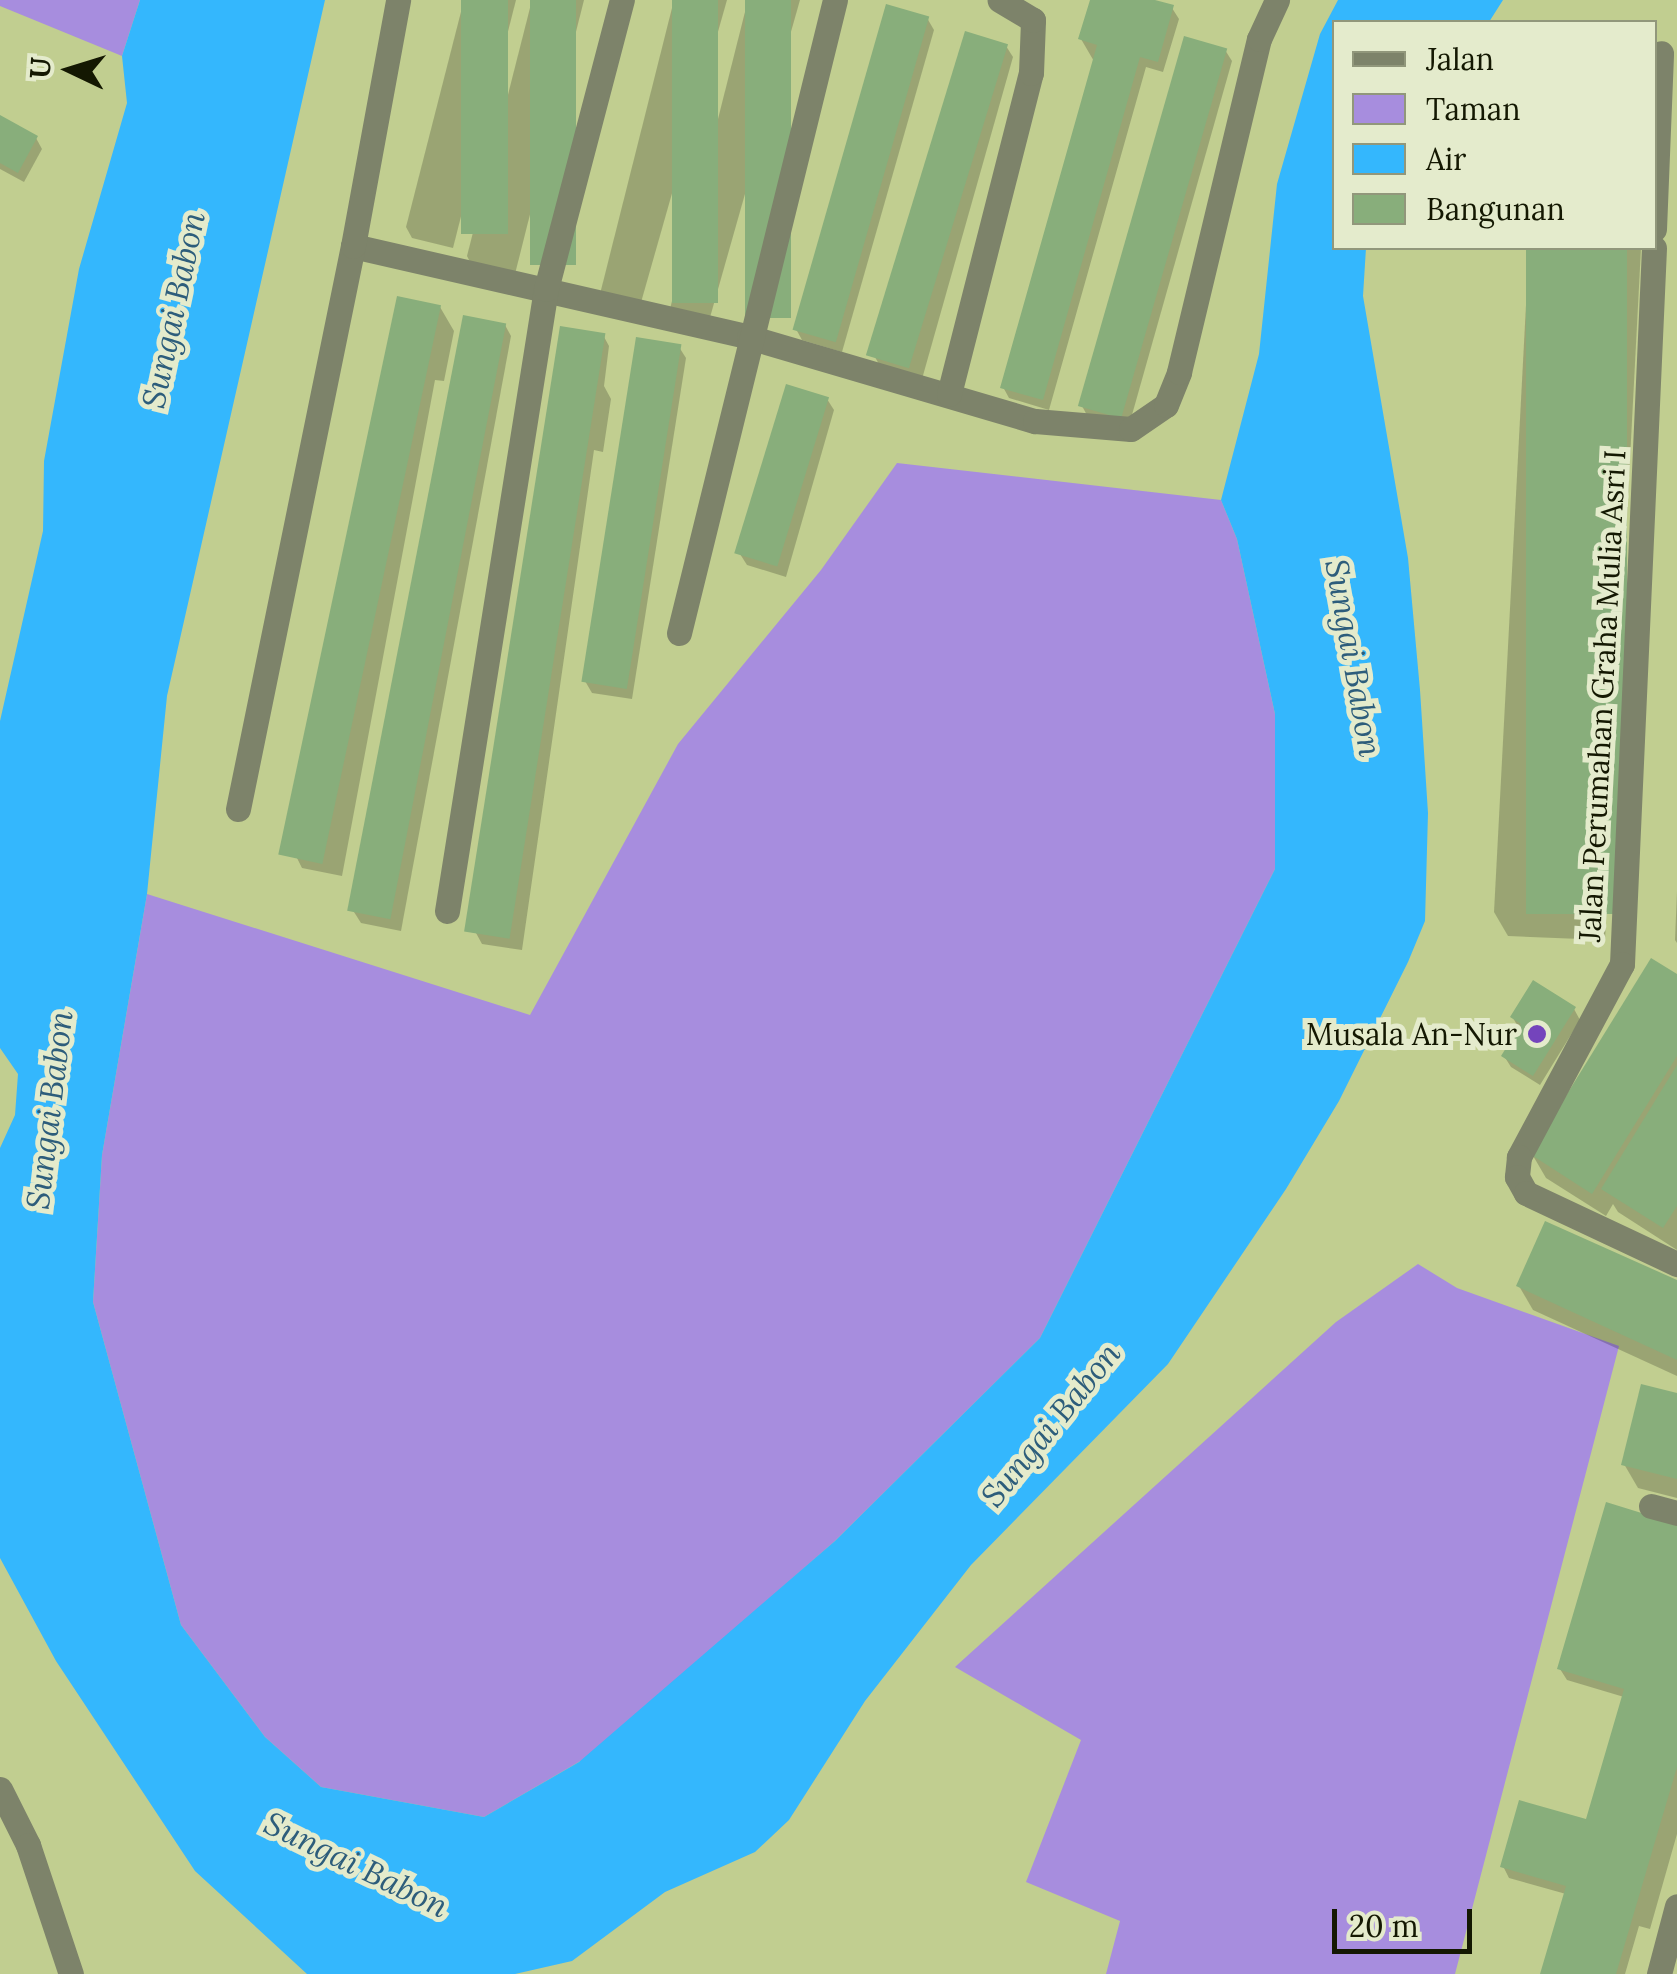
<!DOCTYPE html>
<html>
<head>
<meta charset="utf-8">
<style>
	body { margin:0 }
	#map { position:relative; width:1677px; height:1974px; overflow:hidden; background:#c1ce90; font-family:Lora,serif }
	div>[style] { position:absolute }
	.green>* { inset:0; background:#a78dde }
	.water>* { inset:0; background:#34b7fd }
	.shadow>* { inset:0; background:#0003 }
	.building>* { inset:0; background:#88ae7b; transform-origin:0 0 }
	.minor>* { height:25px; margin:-12.5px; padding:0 12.5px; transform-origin:12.5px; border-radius:12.5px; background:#7d836a }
	.dots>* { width:28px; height:28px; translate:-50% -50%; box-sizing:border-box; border:5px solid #e4ebcc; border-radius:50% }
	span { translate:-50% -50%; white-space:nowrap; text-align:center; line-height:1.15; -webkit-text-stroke:10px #e4ebcc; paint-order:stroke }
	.street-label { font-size:30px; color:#141802 }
	.poi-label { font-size:30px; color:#141802 }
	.right { translate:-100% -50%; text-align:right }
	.water-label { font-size:32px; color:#2d5d7b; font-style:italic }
	.legend { position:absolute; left:1332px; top:20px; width:325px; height:230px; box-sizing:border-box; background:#e4ebcc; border:2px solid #91977b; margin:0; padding:12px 18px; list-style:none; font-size:30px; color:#141802 }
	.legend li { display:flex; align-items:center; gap:20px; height:50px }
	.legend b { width:50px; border:2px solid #91977b }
	.north { position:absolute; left:20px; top:20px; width:100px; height:100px; -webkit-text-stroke:8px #e4ebcc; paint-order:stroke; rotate:274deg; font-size:28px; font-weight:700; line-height:40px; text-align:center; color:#141802 }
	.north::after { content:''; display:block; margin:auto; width:35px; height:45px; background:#141802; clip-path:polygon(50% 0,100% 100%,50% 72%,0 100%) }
	.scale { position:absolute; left:1332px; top:1909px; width:140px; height:45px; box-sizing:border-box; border:5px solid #141802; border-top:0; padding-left:12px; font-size:30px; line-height:35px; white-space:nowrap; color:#141802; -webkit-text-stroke:8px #e4ebcc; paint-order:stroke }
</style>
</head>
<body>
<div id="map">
	<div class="green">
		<i style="clip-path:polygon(0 0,140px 0,122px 56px,0 6px)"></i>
		<i style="clip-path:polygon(897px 463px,1221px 500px,1237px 539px,1275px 714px,1275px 869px,1040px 1338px,835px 1541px,589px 1756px,484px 1817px,321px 1787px,265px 1737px,181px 1625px,93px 1302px,102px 1155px,147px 894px,530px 1015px,678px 744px,821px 570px)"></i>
		<i style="clip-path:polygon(1418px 1264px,1457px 1288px,1619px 1346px,1455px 1974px,1106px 1974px,1120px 1921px,1026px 1882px,1081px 1740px,955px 1667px,1336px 1322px)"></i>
	</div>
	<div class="water">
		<i style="clip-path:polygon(140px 0,325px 0,167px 696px,147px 894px,102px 1155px,93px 1302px,181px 1625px,265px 1737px,321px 1787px,484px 1817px,579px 1762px,835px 1541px,1040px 1338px,1275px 869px,1275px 714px,1237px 539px,1221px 500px,1259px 354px,1277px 184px,1320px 34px,1338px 0,1503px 0,1489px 22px,1334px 22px,1334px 248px,1366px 248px,1363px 296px,1408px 558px,1420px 690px,1428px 813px,1425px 921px,1408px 962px,1339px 1101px,1286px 1189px,1168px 1364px,971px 1565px,865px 1701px,789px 1820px,755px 1852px,665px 1892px,572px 1961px,515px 1974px,307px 1974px,195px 1871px,56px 1661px,0 1558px,0 1148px,15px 1115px,18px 1074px,0 1048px,0 721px,43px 531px,44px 461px,79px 269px,127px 103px,122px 56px)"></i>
	</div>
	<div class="shadow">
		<i style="clip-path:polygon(464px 0,516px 0,453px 248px,412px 238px,406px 227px)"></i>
		<i style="clip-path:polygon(532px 0,584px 0,514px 278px,473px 268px,467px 256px)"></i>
		<i style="clip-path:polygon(674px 0,727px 0,638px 313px,598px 302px)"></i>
		<i style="clip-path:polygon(748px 0,800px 0,707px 328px,668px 317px)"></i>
		<i style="clip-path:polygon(1092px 0,1145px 0,1172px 8px,1179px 19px,1163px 72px,1146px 67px,1049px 410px,1009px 398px,1003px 387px,1095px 63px,1081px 39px)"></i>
		<i style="clip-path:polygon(927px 18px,934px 30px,842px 352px,802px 340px,796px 329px)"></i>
		<i style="clip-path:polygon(1006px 46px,1013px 57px,922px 379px,881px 368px,875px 357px)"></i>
		<i style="clip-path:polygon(1225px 50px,1232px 61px,1128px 429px,1088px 417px,1082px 406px)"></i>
		<i style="clip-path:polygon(0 118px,36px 138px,42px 149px,24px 182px,0 169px)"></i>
		<i style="clip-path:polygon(1529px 248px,1641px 248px,1605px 940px,1508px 936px,1494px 912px)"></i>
		<i style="clip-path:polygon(440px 307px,454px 331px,444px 381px,435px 380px,342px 876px,302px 868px,296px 856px)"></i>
		<i style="clip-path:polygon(505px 325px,511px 336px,401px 931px,361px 923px,354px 912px)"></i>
		<i style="clip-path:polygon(603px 335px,609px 346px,604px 386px,611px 399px,603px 452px,594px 450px,522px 950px,482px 944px,476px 933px)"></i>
		<i style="clip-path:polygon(679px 347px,686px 358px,632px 699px,592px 693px,585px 681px)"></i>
		<i style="clip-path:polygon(827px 399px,834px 410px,786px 577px,747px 565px,740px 554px)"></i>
		<i style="clip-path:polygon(1677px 891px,1677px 943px,1675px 940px)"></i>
		<i style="clip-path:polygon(1677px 977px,1677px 1250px,1618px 1212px,1613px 1204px,1606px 1216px,1546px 1178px,1532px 1154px)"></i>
		<i style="clip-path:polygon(1574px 1009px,1580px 1020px,1540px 1085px,1511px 1067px,1504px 1056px,1520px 1030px,1513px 1018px)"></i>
		<i style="clip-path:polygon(1677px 1283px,1677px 1376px,1533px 1310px,1519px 1286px)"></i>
		<i style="clip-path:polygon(1677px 1396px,1677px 1498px,1638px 1488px,1624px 1464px)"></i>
		<i style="clip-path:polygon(1677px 1527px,1677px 1834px,1650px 1929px,1639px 1926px,1625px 1974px,1543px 1974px,1566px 1894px,1509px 1878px,1503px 1866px,1587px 1822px,1624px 1697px,1567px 1680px,1560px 1669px)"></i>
	</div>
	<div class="building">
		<i style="left:461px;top:0;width:47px;height:234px"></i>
		<i style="left:530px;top:0;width:46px;height:265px"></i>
		<i style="left:672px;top:0;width:46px;height:303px"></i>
		<i style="left:745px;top:0;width:46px;height:318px"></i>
		<i style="clip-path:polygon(1090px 0,1155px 0,1174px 5px,1158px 62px,1140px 57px,1043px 400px,1000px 388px,1097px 45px,1078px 39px)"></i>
		<i style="left:886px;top:4px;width:45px;height:339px;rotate:16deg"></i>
		<i style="left:965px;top:31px;width:45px;height:339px;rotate:17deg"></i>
		<i style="left:1184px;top:36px;width:45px;height:385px;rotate:16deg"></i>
		<i style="clip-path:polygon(0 115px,38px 136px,18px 173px,0 163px)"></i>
		<i style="left:1526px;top:248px;width:101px;height:666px"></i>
		<i style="left:397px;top:296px;width:45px;height:571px;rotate:12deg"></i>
		<i style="left:463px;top:315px;width:44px;height:607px;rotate:11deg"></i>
		<i style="left:560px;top:326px;width:46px;height:613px;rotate:9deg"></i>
		<i style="left:636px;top:337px;width:46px;height:349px;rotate:9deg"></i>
		<i style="left:786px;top:384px;width:45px;height:177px;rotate:17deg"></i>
		<i style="clip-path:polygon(1651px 958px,1677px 974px,1677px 1056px,1592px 1194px,1530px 1154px)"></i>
		<i style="clip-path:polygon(1533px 980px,1576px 1007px,1533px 1076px,1501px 1056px,1521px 1024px,1510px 1017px)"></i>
		<i style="clip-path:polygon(1677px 1065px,1677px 1206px,1663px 1228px,1601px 1189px)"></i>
		<i style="clip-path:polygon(1545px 1221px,1677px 1280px,1677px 1360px,1516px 1286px)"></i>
		<i style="clip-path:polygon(1641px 1384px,1677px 1393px,1677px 1479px,1621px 1465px)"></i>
		<i style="clip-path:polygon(1606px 1502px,1677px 1524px,1677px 1767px,1616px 1974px,1540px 1974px,1566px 1886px,1500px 1867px,1519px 1800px,1586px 1819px,1624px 1689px,1557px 1669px)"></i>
	</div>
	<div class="minor">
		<i style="left:1654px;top:229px;width:176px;rotate:-87.7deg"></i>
		<i style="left:353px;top:246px;width:406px;rotate:12.9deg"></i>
		<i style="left:749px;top:337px;width:298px;rotate:16.4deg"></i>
		<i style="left:1035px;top:421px;width:96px;rotate:4.8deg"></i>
		<i style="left:1131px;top:429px;width:42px;rotate:-34.4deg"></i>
		<i style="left:1166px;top:405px;width:35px;rotate:-68deg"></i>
		<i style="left:1179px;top:372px;width:342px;rotate:-76.5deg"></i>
		<i style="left:1259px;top:39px;width:43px;rotate:-65.2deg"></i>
		<i style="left:1654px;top:248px;width:717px;rotate:92.56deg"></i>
		<i style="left:1622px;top:964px;width:219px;rotate:118.1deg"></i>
		<i style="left:1519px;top:1157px;width:20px;rotate:96deg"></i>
		<i style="left:1517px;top:1177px;width:18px;rotate:61deg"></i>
		<i style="left:1526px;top:1193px;width:167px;rotate:25.2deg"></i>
		<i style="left:949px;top:394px;width:331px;rotate:-75.7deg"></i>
		<i style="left:1031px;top:73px;width:53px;rotate:-87.8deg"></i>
		<i style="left:1033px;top:20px;width:39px;rotate:-149deg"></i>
		<i style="left:679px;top:633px;width:652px;rotate:-76.16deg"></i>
		<i style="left:238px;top:809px;width:575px;rotate:-78.46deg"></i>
		<i style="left:353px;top:246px;width:250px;rotate:-79.6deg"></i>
		<i style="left:447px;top:911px;width:630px;rotate:-80.96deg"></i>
		<i style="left:546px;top:289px;width:299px;rotate:-75.3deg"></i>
		<i style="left:1651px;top:1506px;width:27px;rotate:15deg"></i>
		<i style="left:0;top:1789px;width:63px;rotate:63.4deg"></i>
		<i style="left:28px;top:1845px;width:136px;rotate:71.6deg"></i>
		<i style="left:1659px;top:1974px;width:70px;rotate:-75.2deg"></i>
	</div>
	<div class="dots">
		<i style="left:1537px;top:1034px;background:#7444bc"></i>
	</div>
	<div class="street-label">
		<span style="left:1602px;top:696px;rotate:-87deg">Jalan Perumahan Graha Mulia Asri I</span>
	</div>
	<div class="poi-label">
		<span class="right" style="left:1517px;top:1034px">Musala An-Nur</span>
	</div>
	<div class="water-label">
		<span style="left:174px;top:310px;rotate:-78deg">Sungai Babon</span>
		<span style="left:1353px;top:658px;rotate:80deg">Sungai Babon</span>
		<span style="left:50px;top:1110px;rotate:-83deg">Sungai Babon</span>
		<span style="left:1051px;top:1425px;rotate:-51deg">Sungai Babon</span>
		<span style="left:356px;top:1865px;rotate:26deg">Sungai Babon</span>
	</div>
	<ul class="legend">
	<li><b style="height:12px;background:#7d836a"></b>Jalan</li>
	<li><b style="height:28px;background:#a78dde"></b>Taman</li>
	<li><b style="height:28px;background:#34b7fd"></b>Air</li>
	<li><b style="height:28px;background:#88ae7b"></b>Bangunan</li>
	</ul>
	<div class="north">U</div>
	<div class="scale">20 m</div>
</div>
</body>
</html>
